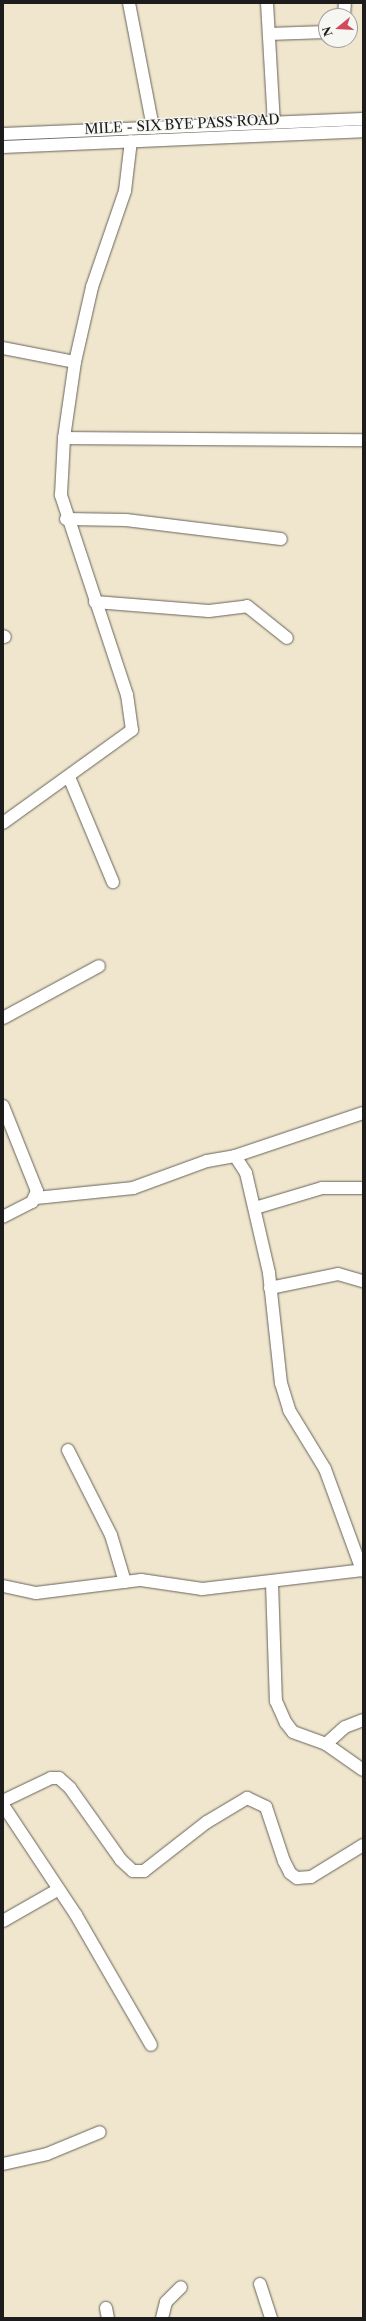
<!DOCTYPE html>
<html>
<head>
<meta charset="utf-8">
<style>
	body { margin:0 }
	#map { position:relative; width:366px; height:2321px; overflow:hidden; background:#f0e6cd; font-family:"Libre Caslon Text",serif }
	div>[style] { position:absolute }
	.roads { filter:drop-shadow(0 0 1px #66635a) drop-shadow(0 0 1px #66635a) }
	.minor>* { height:12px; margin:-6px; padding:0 6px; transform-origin:6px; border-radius:6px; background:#fff }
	span { translate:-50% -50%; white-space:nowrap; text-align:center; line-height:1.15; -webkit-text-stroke:3px #f6f6f2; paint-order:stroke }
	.street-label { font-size:14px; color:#1c1c1c }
	.frame { position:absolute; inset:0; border:4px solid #1c1c1c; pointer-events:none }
	.north { position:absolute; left:318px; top:8px; width:40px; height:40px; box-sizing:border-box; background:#f6f6f2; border:1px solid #9f9f9c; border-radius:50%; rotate:252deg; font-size:11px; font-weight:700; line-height:16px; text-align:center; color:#1c1c1c }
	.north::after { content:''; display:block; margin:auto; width:14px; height:18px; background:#d1495b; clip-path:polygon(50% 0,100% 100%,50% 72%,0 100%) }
</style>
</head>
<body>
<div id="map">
	<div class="roads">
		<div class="minor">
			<i style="left:129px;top:3px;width:127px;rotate:79.1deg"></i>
			<i style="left:267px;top:3px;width:120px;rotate:86.7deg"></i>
			<i style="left:344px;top:16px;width:13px;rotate:-86deg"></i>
			<i style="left:269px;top:34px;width:57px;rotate:-2deg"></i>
			<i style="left:3px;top:134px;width:360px;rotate:-2.4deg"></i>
			<i style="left:3px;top:147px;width:360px;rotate:-2.5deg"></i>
			<i style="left:3px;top:348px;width:73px;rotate:11deg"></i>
			<i style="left:64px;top:438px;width:299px;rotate:0.4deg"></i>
			<i style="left:66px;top:519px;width:60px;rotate:1deg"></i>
			<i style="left:126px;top:520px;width:156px;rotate:7deg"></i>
			<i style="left:95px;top:602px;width:114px;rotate:4.5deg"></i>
			<i style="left:209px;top:611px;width:38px;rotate:-7deg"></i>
			<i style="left:247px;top:606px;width:51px;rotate:38.7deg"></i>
			<i style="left:3px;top:636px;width:2px;rotate:27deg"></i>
			<i style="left:69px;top:777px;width:114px;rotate:67.3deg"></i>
			<i style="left:3px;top:823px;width:159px;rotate:-35.8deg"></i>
			<i style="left:132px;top:730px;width:35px;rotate:-98deg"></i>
			<i style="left:127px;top:695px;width:211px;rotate:-108.3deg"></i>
			<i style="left:61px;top:495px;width:57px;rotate:-87deg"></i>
			<i style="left:64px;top:438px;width:77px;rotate:-81.8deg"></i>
			<i style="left:75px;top:362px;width:77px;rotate:-77.2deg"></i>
			<i style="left:92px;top:287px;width:102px;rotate:-71deg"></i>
			<i style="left:125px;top:191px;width:50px;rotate:-83.2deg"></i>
			<i style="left:3px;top:1018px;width:109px;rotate:-28.4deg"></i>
			<i style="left:3px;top:1106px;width:92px;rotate:68.2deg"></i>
			<i style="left:37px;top:1191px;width:12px;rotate:114deg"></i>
			<i style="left:32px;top:1202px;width:33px;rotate:153deg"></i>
			<i style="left:235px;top:1156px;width:135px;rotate:-18.6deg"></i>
			<i style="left:36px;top:1198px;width:98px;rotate:-5.9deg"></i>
			<i style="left:133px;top:1188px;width:79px;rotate:-20deg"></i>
			<i style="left:207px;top:1161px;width:28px;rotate:-10deg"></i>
			<i style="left:235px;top:1156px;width:20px;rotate:57deg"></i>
			<i style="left:246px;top:1173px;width:103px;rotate:77deg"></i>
			<i style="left:269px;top:1273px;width:111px;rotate:83.8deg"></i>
			<i style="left:281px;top:1383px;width:28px;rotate:73deg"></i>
			<i style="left:289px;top:1410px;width:69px;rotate:58.6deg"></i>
			<i style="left:325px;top:1469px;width:108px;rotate:69.9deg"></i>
			<i style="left:255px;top:1208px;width:70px;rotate:-16.6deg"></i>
			<i style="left:322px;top:1188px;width:41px"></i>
			<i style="left:270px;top:1288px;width:69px;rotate:-11.6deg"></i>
			<i style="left:338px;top:1274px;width:26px;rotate:16deg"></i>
			<i style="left:68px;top:1450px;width:95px;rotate:63.2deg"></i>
			<i style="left:111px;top:1535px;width:49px;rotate:73.4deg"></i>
			<i style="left:272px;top:1583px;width:118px;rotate:88.1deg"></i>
			<i style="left:276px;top:1701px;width:24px;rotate:66deg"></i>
			<i style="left:286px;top:1723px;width:11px;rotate:52deg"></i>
			<i style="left:293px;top:1732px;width:35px;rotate:20deg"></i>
			<i style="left:326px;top:1744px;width:45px;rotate:35.1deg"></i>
			<i style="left:3px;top:1586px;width:34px;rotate:12deg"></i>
			<i style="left:36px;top:1593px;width:106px;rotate:-7.1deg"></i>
			<i style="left:141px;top:1580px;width:62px;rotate:8.4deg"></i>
			<i style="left:202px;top:1589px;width:162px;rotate:-6.7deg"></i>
			<i style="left:326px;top:1744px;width:25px;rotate:-42deg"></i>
			<i style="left:345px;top:1727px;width:19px;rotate:-21deg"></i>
			<i style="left:3px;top:1801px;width:53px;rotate:-25.6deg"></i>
			<i style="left:51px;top:1778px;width:8px"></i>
			<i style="left:59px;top:1778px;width:15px;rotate:42deg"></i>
			<i style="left:70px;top:1788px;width:88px;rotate:54.7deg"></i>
			<i style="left:121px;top:1860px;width:16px;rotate:43deg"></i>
			<i style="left:133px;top:1871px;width:11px"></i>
			<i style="left:144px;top:1871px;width:80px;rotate:-37.9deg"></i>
			<i style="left:207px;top:1822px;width:47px;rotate:-31deg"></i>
			<i style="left:247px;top:1798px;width:21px;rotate:25deg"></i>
			<i style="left:266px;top:1807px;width:57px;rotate:71.6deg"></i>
			<i style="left:284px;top:1861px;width:13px;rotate:63deg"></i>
			<i style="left:290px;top:1873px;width:9px;rotate:36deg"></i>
			<i style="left:297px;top:1878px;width:14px;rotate:-4deg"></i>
			<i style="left:311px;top:1877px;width:61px;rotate:-31.6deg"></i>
			<i style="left:3px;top:1805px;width:132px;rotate:56.4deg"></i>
			<i style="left:76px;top:1915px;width:150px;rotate:60deg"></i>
			<i style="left:3px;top:1921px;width:64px;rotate:-29.7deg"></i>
			<i style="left:3px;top:2164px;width:45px;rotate:-12.8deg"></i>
			<i style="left:47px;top:2154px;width:57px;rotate:-22.5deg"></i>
			<i style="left:260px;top:2284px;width:36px;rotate:72deg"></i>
			<i style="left:106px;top:2308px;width:10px;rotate:79deg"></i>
			<i style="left:162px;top:2318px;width:16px;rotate:-76deg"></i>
			<i style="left:166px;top:2302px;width:21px;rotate:-45deg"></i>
		</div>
	</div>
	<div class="street-label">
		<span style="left:182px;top:124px;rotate:-3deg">MILE - SIX BYE PASS ROAD</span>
	</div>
	<div class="frame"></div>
	<div class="north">N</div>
</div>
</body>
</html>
